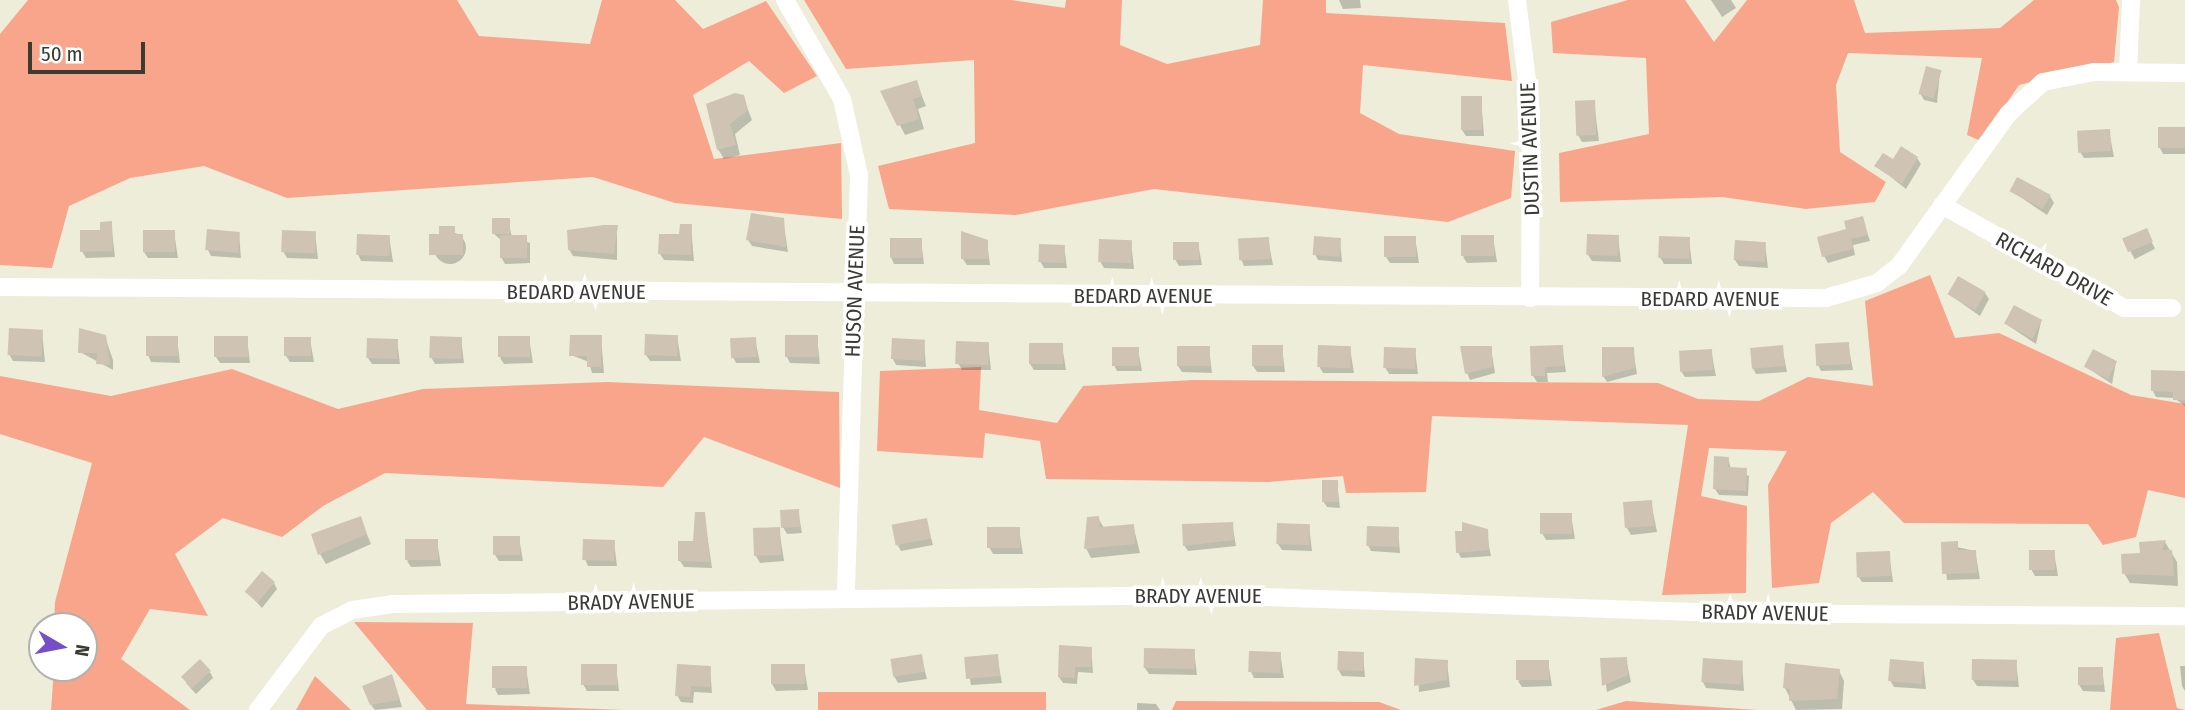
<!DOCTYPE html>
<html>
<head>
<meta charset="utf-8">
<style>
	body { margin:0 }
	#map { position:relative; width:2185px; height:710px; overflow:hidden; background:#ededda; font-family:"Fira Sans Condensed",sans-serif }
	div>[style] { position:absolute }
	.forest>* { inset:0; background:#f8a58c; transform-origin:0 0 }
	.shadow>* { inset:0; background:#0003; transform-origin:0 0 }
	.round { border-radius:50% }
	.building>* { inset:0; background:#cfc3b4; transform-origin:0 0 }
	.street>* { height:18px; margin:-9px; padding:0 9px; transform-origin:9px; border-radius:9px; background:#fff }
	span { translate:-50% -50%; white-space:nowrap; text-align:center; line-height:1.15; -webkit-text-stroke:7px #fff; paint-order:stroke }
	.street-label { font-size:21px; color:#3b3b33 }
	.north { position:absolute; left:28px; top:612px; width:70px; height:70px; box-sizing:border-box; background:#fff; border:2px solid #b1b1ad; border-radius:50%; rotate:100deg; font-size:19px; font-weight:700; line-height:28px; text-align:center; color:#3b3b33 }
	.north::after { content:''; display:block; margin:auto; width:24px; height:32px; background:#754fc8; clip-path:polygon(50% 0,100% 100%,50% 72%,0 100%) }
	.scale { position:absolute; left:28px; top:42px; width:117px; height:32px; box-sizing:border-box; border:4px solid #3b3b33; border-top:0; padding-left:9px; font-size:21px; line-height:24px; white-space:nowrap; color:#3b3b33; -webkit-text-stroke:5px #fff; paint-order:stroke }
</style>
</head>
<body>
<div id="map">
	<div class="forest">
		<i style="clip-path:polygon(28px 0,457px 0,479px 36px,590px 44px,602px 0,675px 0,703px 29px,766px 1px,817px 76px,784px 93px,749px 61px,693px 95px,714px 159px,841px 143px,842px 219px,675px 203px,593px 177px,287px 198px,204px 166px,130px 178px,69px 206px,52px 268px,0 265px,0 34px)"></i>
		<i style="clip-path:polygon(804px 0,1011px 0,1065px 8px,1066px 0,1122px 0,1120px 45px,1167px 64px,1260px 45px,1263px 0,1326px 0,1326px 13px,1505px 23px,1512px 81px,1363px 65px,1360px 113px,1399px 134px,1515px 151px,1511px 198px,1448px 222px,1154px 189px,1016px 215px,889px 209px,878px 166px,975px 143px,974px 60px,846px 69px)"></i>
		<i style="clip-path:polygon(1628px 0,1685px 0,1714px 42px,1747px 0,1854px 0,1865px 33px,2000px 28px,2034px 0,2116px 0,2119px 7px,2114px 62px,2019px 85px,1981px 141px,1967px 135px,1982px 58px,1848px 53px,1836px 85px,1840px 152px,1886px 182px,1875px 202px,1806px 209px,1722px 197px,1560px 202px,1559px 153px,1649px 134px,1646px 58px,1553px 53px,1551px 22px)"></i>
		<i style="clip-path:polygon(1930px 275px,1955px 338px,1999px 333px,2131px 395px,2185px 404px,2185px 498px,2148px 490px,2136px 537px,2103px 545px,2088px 524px,1904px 523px,1873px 492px,1831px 523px,1819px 583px,1772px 588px,1768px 485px,1787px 451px,1709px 448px,1701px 496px,1747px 506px,1746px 593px,1662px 595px,1688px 425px,1432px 416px,1426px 492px,1346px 493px,1343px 476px,1268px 482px,1046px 479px,1040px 441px,985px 433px,983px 458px,877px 451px,880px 371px,981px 367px,979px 410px,1057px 423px,1083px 386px,1194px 380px,1658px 383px,1698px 399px,1759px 401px,1808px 377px,1873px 386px,1865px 301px)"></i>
		<i style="clip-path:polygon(232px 369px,338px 409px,423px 389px,607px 382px,839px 392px,840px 488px,704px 437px,663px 487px,385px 473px,323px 506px,282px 537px,223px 518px,175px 554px,208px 616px,150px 609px,121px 659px,190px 710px,51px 710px,54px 668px,84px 668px,84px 626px,54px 626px,55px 602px,92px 463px,0 434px,0 376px,111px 396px)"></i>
		<i style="clip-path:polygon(354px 622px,473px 623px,466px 704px,624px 710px,427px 710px)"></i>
		<i style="clip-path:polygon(2159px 633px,2177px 708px,2185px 710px,2110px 710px,2116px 638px)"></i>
		<i style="clip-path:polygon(315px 676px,351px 710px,296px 710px)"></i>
		<i style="left:818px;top:692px;width:228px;height:19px"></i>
		<i style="clip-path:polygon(1176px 701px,1379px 702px,1401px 710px,1172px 710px)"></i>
		<i style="clip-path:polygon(1626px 701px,1757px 710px,1596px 710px)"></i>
	</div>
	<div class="shadow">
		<i style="clip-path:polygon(1339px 0,1360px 0,1361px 8px,1343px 9px)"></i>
		<i style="clip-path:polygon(1711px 0,1731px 0,1736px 8px,1722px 17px)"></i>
		<i style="clip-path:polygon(1940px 72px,1937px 103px,1924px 100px,1920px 93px)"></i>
		<i style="clip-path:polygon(916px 82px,926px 106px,918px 109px,924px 129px,905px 135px,883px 92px)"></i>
		<i style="clip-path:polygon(735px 95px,743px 97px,752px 120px,735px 134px,740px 155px,724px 159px,718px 149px)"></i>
		<i style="clip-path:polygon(1481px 97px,1484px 136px,1466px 136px,1462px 130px)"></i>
		<i style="clip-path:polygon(1594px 102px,1599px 141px,1582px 142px,1578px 135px)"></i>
		<i style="clip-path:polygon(2185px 129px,2185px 154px,2163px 154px,2160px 148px)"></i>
		<i style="clip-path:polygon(2109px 131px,2114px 157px,2084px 158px,2080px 152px)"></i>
		<i style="clip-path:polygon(1917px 158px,1921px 164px,1906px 189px,1877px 166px)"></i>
		<i style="clip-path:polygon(2011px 191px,2050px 196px,2054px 203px,2047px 215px)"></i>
		<i style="clip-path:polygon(1862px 218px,1870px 241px,1853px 245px,1855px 255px,1828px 263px,1824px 256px)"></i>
		<i style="clip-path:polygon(508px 220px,512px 237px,530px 243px,530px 263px,505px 264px,501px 257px,501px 240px,494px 234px)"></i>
		<i style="clip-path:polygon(783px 220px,788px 252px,752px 246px,748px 240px)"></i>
		<i style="clip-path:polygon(111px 223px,115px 257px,86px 258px,82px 251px)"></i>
		<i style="clip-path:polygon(617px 226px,617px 260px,573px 256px,569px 249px)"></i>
		<i style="clip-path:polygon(691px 226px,694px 261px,664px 260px,660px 254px)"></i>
		<i style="left:2146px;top:231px;width:20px;height:23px;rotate:63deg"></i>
		<i class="round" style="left:434px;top:232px;width:32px;height:32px"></i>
		<i style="clip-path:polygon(174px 232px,178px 258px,148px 258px,144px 252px)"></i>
		<i style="clip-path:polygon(315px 232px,318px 259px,287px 258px,283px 251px)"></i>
		<i style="clip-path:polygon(239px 233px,241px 258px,211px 256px,208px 250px)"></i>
		<i style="clip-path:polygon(389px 236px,393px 262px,361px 261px,358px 254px)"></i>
		<i style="clip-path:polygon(1415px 237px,1419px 263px,1390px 263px,1386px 257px)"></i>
		<i style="clip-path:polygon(1493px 237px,1497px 262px,1467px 263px,1463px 257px)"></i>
		<i style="clip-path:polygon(1618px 237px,1621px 262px,1592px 261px,1588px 255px)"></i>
		<i style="clip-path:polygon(1268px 239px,1273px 265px,1244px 266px,1241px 259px)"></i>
		<i style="clip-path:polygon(1689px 239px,1692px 264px,1664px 264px,1660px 257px)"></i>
		<i style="clip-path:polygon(921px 240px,924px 264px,894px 264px,891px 257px)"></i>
		<i style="clip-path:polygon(1340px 240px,1342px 262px,1318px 260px,1315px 254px)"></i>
		<i style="clip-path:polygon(987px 242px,990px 265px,967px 265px,963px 259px)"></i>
		<i style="clip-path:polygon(1131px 242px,1134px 269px,1104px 268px,1100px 261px)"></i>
		<i style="clip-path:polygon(1198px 243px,1202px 265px,1179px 266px,1175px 259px)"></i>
		<i style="clip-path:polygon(1765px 244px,1768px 268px,1739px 266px,1735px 260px)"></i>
		<i style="clip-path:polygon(1064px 246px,1067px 268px,1044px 268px,1040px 261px)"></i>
		<i style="clip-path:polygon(1985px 293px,1989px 299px,1980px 316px,1950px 295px)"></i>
		<i style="clip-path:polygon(2041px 322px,2036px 344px,2006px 324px)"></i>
		<i style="clip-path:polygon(42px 331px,45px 362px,13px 361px,9px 354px)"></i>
		<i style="clip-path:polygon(677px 336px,681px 361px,650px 361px,646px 355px)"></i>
		<i style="clip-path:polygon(105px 337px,113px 360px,113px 370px,80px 352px)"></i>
		<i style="clip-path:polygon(601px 337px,604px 373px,592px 373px,589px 362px,571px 355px)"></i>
		<i style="clip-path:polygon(817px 337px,820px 364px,790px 363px,787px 357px)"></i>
		<i style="clip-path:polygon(177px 338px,180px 363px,151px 362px,148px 355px)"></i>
		<i style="clip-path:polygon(247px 338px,250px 363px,220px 363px,216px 357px)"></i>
		<i style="clip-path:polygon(461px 338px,464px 363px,435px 364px,431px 357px)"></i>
		<i style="clip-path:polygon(529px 338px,533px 363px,504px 364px,500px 358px)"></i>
		<i style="clip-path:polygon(310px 339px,314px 362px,290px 362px,286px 356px)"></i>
		<i style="clip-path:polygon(755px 339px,760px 363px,736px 363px,733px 357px)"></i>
		<i style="clip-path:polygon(397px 340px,400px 364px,372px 364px,368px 358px)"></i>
		<i style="clip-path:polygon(924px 342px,926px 367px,896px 365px,893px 359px)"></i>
		<i style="clip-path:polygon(988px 343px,991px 370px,962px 370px,958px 363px)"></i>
		<i style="clip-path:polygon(1848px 344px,1853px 370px,1821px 371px,1818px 365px)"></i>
		<i style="clip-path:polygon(1062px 345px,1066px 370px,1034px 370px,1030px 364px)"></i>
		<i style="clip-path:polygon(1562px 346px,1566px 372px,1547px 373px,1548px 382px,1537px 382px,1533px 376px)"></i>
		<i style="clip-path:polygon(1282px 347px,1285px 372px,1257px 372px,1253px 366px)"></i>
		<i style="clip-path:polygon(1782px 347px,1787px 372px,1756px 374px,1753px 368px)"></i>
		<i style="clip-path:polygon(1209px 348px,1212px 373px,1182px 372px,1178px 366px)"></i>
		<i style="clip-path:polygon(1350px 348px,1354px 373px,1323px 373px,1319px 366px)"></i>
		<i style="clip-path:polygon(1491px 348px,1495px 373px,1470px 380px,1467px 373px)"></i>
		<i style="clip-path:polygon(1138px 349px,1142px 371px,1117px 371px,1114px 365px)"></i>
		<i style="clip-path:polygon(1633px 349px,1637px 374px,1607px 382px,1603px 376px)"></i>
		<i style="clip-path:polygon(1415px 350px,1418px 374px,1389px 374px,1385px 367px)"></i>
		<i style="clip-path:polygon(1711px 351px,1716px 376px,1685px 377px,1681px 371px)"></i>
		<i style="clip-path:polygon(2116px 362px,2112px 384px,2086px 367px)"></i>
		<i style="clip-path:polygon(2185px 373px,2185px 406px,2174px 398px,2156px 397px,2153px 391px)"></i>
		<i style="clip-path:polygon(1728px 458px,1731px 469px,1749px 476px,1748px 496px,1719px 495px,1715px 489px)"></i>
		<i style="clip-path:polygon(1337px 482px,1340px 508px,1327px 507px,1323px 501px)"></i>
		<i style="clip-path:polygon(1651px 502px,1657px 532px,1631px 535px,1627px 528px)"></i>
		<i style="clip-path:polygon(798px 511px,802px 533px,787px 534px,783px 527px)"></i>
		<i style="clip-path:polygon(704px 514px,712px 568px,684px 567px,680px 561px,695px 543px)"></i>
		<i style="clip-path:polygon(1571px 515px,1575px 539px,1546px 540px,1542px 533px)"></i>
		<i style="clip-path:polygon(360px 518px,371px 544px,326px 564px,320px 554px)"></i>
		<i style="clip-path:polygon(1098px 518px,1104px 528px,1133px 525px,1140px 553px,1091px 558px,1086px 548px)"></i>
		<i style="clip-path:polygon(926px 520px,933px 545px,901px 551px,897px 544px)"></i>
		<i style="clip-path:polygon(1232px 524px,1236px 546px,1188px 551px,1184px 545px)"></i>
		<i style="clip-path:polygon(1309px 526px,1312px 551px,1282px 550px,1278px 544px)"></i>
		<i style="clip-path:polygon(779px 529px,784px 561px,760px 563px,756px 556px)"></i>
		<i style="clip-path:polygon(1019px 529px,1023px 554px,993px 554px,989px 547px)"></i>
		<i style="clip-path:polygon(1398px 529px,1400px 553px,1371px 551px,1368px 545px)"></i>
		<i style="clip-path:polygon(1486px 531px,1491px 556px,1461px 558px,1458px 552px)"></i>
		<i style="clip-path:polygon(519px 538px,523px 561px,499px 561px,495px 555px)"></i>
		<i style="clip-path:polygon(437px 541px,441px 566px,411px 567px,407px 561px)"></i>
		<i style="clip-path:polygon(614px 542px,617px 566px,588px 566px,585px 559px)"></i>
		<i style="clip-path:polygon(2165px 542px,2177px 562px,2178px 586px,2130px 583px,2124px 573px)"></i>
		<i style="clip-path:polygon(1943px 544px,1975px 551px,1980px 579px,1947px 580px)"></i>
		<i style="clip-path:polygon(2054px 552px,2058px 576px,2035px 576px,2031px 569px)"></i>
		<i style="clip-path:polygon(1889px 553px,1893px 582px,1862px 582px,1858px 576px)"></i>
		<i style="clip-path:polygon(274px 583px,277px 589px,262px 608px,247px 592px)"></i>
		<i style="clip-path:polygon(1091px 648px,1093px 673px,1078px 672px,1077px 684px,1063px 683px,1059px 677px)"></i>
		<i style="clip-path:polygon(1194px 650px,1197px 675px,1149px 674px,1145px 668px)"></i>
		<i style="clip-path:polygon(1280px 653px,1284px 678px,1254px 678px,1251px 672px)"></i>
		<i style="clip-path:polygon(1363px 654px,1365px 677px,1342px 676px,1338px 669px)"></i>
		<i style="clip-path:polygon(921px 656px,927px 679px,898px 683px,894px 676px)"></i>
		<i style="clip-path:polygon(997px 656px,1002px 683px,971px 685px,966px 658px)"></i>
		<i style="clip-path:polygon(1626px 659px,1631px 682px,1607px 692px,1602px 660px)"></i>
		<i style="clip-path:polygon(1417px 660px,1447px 662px,1450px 687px,1419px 692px)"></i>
		<i style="clip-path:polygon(1548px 662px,1552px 686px,1522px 687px,1518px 681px)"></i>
		<i style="clip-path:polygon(2016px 662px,2019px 687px,1977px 686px,1973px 680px)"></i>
		<i style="clip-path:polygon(1742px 663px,1744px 691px,1706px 688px,1703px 682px)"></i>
		<i style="clip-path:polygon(1923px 663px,1926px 689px,1894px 687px,1890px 680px)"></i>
		<i style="clip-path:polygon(616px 666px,619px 691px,587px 691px,583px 684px)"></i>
		<i style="clip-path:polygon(804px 666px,808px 690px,776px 691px,772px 684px)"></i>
		<i style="clip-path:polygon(2180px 666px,2185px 666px,2185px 691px,2182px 686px)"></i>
		<i style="clip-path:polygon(526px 668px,530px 694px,498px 695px,495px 689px)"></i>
		<i style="clip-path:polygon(710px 668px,712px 693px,694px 692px,693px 703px,681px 702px,677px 695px)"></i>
		<i style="clip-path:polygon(2102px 668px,2105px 692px,2083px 691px,2079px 685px)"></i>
		<i style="clip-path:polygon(1839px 671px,1844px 681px,1842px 709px,1796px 710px,1785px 688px)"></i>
		<i style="clip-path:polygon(210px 672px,213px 678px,196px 694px,186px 683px)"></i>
		<i style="clip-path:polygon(394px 682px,402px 707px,375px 710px,371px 705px)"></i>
		<i style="clip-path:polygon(1137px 703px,1156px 704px,1160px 710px,1137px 710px)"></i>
	</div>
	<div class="building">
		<i style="left:1926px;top:66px;width:16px;height:29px;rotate:15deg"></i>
		<i style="clip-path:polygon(917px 80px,922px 96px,913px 99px,919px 119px,897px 126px,880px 91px)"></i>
		<i style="clip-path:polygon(735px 93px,744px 95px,748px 110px,730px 124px,736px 145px,717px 150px,706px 104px)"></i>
		<i style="left:1461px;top:96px;width:21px;height:34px"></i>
		<i style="left:1595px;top:100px;width:35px;height:20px;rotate:88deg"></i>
		<i style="left:2158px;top:127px;width:27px;height:21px"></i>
		<i style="left:2110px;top:129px;width:22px;height:33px;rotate:87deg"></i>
		<i style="clip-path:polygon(1901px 146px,1918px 157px,1902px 184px,1874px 166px,1883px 153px,1893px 159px)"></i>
		<i style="left:2017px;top:177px;width:38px;height:16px;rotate:28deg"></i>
		<i style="clip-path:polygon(751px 213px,784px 218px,786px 247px,746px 240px)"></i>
		<i style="clip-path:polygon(1863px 216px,1868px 235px,1851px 239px,1853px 249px,1822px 257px,1817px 237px,1846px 229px,1844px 221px)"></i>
		<i style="left:492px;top:218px;width:18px;height:16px"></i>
		<i style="clip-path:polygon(112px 221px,113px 251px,80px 252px,80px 230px,100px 230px,100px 222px)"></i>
		<i style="clip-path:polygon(680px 224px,692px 224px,691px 255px,658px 254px,659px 234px,679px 234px)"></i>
		<i style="clip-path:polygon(604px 225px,618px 225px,614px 254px,568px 250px,567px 230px)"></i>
		<i style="clip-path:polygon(439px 226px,455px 226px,455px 234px,463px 234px,463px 255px,429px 255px,429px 234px,439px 234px)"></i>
		<i style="left:2147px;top:228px;width:15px;height:27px;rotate:67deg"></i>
		<i style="left:207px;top:229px;width:33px;height:21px;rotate:5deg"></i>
		<i style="left:143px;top:230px;width:32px;height:22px"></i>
		<i style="left:282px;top:230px;width:34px;height:22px;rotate:2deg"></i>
		<i style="clip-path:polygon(961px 231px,988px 240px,988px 259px,961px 259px)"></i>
		<i style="left:357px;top:234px;width:33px;height:21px;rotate:2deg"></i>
		<i style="left:1587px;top:234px;width:32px;height:21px;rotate:2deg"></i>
		<i style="left:500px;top:235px;width:27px;height:23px"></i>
		<i style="left:1494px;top:235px;width:21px;height:33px;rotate:90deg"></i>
		<i style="left:1314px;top:236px;width:27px;height:19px;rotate:4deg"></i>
		<i style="left:1384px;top:236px;width:32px;height:21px"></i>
		<i style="left:1659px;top:236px;width:31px;height:22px;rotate:2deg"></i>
		<i style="left:1269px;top:237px;width:22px;height:31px;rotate:87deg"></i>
		<i style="left:890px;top:238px;width:32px;height:20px"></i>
		<i style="left:1099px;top:239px;width:33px;height:23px;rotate:2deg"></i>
		<i style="left:1735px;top:240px;width:31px;height:20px;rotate:4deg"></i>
		<i style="left:1173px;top:242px;width:26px;height:18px"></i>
		<i style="left:1039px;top:244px;width:26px;height:18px;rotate:2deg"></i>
		<i style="left:1958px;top:276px;width:32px;height:21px;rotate:30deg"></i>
		<i style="left:2014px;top:305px;width:32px;height:21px;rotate:28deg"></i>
		<i style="left:9px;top:328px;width:34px;height:27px;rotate:3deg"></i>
		<i style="clip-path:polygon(79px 328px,106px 335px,110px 365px,96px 364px,97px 353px,78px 353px)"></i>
		<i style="left:645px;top:334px;width:33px;height:21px;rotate:2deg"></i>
		<i style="clip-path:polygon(570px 335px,602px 335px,601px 367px,587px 367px,587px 356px,569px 356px)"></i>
		<i style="left:785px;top:335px;width:33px;height:22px"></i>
		<i style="left:146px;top:336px;width:32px;height:20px"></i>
		<i style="left:214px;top:336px;width:34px;height:21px"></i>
		<i style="left:430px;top:336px;width:32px;height:22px;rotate:2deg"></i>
		<i style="left:530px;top:336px;width:21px;height:32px;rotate:90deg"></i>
		<i style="left:284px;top:337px;width:27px;height:19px"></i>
		<i style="left:756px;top:337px;width:20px;height:26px;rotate:87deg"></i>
		<i style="left:367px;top:338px;width:31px;height:20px;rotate:2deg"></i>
		<i style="left:892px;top:338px;width:33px;height:21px;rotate:3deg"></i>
		<i style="left:956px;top:341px;width:33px;height:23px;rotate:2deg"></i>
		<i style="left:1849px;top:342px;width:22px;height:34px;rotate:87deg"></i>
		<i style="left:1029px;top:343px;width:34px;height:21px"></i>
		<i style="left:1252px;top:345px;width:31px;height:21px"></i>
		<i style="left:1318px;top:345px;width:33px;height:22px;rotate:2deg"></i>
		<i style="clip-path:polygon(1563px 345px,1564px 366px,1545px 367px,1545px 376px,1531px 376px,1530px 346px)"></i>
		<i style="left:1783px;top:345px;width:21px;height:33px;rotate:85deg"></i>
		<i style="left:1177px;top:346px;width:33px;height:20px"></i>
		<i style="clip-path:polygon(1460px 346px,1492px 346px,1492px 367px,1465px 374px)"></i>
		<i style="left:1112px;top:347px;width:27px;height:19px"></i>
		<i style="left:1384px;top:347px;width:32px;height:21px;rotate:2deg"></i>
		<i style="clip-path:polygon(1602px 347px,1634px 347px,1635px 368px,1602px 377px)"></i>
		<i style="left:1712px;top:349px;width:21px;height:33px;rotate:87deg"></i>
		<i style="left:2093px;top:349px;width:27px;height:20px;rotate:27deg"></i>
		<i style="clip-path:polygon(2151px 370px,2185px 371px,2185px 400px,2173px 400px,2173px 392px,2151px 391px)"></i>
		<i style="clip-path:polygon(1714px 456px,1729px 457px,1728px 467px,1747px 468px,1746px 491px,1713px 489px)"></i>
		<i style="left:1322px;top:480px;width:16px;height:22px"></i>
		<i style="left:1652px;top:500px;width:26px;height:29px;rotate:86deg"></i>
		<i style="left:799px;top:509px;width:18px;height:19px;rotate:87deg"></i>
		<i style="clip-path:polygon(695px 512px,705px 512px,710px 562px,678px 561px,678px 541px,693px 541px)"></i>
		<i style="left:1540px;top:513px;width:32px;height:21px"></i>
		<i style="clip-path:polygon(361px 516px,367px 534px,318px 555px,311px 534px)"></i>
		<i style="clip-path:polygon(1099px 516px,1100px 527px,1134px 524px,1135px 544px,1084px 549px,1087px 517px)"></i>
		<i style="left:927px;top:518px;width:21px;height:36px;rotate:79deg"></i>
		<i style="clip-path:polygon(1233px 522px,1234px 540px,1183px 546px,1182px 524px)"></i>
		<i style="clip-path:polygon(1462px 522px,1488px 529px,1489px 550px,1456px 553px,1455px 531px,1462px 531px)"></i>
		<i style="left:1277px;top:523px;width:33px;height:21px;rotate:2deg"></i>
		<i style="left:1367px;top:526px;width:32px;height:20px;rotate:2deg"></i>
		<i style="left:780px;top:527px;width:28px;height:27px;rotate:88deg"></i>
		<i style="left:987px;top:527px;width:33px;height:21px"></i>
		<i style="left:520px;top:536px;width:19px;height:27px;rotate:90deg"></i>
		<i style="left:438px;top:539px;width:21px;height:33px;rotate:90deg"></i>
		<i style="left:583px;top:539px;width:32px;height:21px;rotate:2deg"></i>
		<i style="clip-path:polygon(2166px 540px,2162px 550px,2172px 550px,2174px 576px,2122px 574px,2121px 554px,2140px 553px,2139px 542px)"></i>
		<i style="clip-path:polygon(1958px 541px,1958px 550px,1976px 550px,1977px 573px,1942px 574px,1941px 542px)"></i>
		<i style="left:2029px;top:550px;width:26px;height:20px"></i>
		<i style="left:1890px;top:551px;width:25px;height:34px;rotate:88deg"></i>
		<i style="left:262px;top:571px;width:17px;height:27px;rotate:40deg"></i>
		<i style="clip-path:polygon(1059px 645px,1092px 647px,1091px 667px,1075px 667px,1075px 678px,1058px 677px)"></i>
		<i style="left:1144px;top:648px;width:51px;height:20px;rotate:1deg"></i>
		<i style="left:1249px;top:651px;width:32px;height:21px;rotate:2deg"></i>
		<i style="left:1338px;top:651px;width:26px;height:19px;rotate:2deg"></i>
		<i style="left:922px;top:654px;width:18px;height:32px;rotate:81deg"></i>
		<i style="left:998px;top:654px;width:22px;height:34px;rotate:85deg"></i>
		<i style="clip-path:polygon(1627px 657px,1628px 675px,1602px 686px,1600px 658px)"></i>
		<i style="clip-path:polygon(1415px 658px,1448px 660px,1447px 680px,1414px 686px)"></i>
		<i style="left:1703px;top:658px;width:40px;height:24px;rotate:4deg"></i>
		<i style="left:200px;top:659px;width:16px;height:26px;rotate:47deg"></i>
		<i style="left:1890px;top:659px;width:34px;height:22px;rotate:5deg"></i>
		<i style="left:1972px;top:659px;width:45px;height:21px;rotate:1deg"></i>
		<i style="left:1549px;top:660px;width:20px;height:33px;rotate:90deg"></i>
		<i style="clip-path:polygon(1785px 663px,1840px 669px,1837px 699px,1789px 701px,1790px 689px,1783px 688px)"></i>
		<i style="left:581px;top:664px;width:36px;height:21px"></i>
		<i style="clip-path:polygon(677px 664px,711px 666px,710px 687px,691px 686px,690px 697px,675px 696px)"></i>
		<i style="left:805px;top:664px;width:20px;height:34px;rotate:90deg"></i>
		<i style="left:527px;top:666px;width:22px;height:35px;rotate:90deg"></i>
		<i style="left:2078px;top:667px;width:25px;height:18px"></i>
		<i style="clip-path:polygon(392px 674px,400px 700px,370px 705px,362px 686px)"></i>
	</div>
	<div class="street">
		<i style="left:785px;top:0;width:114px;rotate:60.1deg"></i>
		<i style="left:842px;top:99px;width:78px;rotate:77.4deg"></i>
		<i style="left:859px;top:175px;width:424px;rotate:91.8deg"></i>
		<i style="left:1517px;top:0;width:114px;rotate:82.9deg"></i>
		<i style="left:1531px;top:113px;width:185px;rotate:90.3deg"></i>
		<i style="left:2128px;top:72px;width:72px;rotate:-87.6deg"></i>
		<i style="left:1942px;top:205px;width:209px;rotate:29.5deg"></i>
		<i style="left:2124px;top:308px;width:48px"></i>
		<i style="left:0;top:287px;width:1826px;rotate:0.35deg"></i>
		<i style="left:1826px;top:298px;width:53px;rotate:-16.4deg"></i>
		<i style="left:1877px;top:283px;width:28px;rotate:-38deg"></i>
		<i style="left:1899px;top:266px;width:188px;rotate:-54.3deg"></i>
		<i style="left:2009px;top:113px;width:46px;rotate:-42.4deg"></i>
		<i style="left:2043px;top:82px;width:52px;rotate:-11.1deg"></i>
		<i style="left:2094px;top:72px;width:91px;rotate:0.6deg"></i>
		<i style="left:258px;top:710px;width:105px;rotate:-53.1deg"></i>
		<i style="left:321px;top:626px;width:35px;rotate:-27deg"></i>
		<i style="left:352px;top:610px;width:41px;rotate:-8.3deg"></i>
		<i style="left:393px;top:604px;width:815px;rotate:-0.63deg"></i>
		<i style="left:1208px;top:595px;width:516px;rotate:2deg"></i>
		<i style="left:1724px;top:613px;width:461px;rotate:0.4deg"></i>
	</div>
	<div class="street-label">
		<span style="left:1530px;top:149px;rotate:-92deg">DUSTIN AVENUE</span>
		<span style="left:2054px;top:269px;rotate:29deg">RICHARD DRIVE</span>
		<span style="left:855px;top:291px;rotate:-88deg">HUSON AVENUE</span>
		<span style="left:576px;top:292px">BEDARD AVENUE</span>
		<span style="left:1143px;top:296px">BEDARD AVENUE</span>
		<span style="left:1710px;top:299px">BEDARD AVENUE</span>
		<span style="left:1198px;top:596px">BRADY AVENUE</span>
		<span style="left:631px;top:602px;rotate:-1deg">BRADY AVENUE</span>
		<span style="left:1765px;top:613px;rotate:1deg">BRADY AVENUE</span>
	</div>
	<div class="north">N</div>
	<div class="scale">50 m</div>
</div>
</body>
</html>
